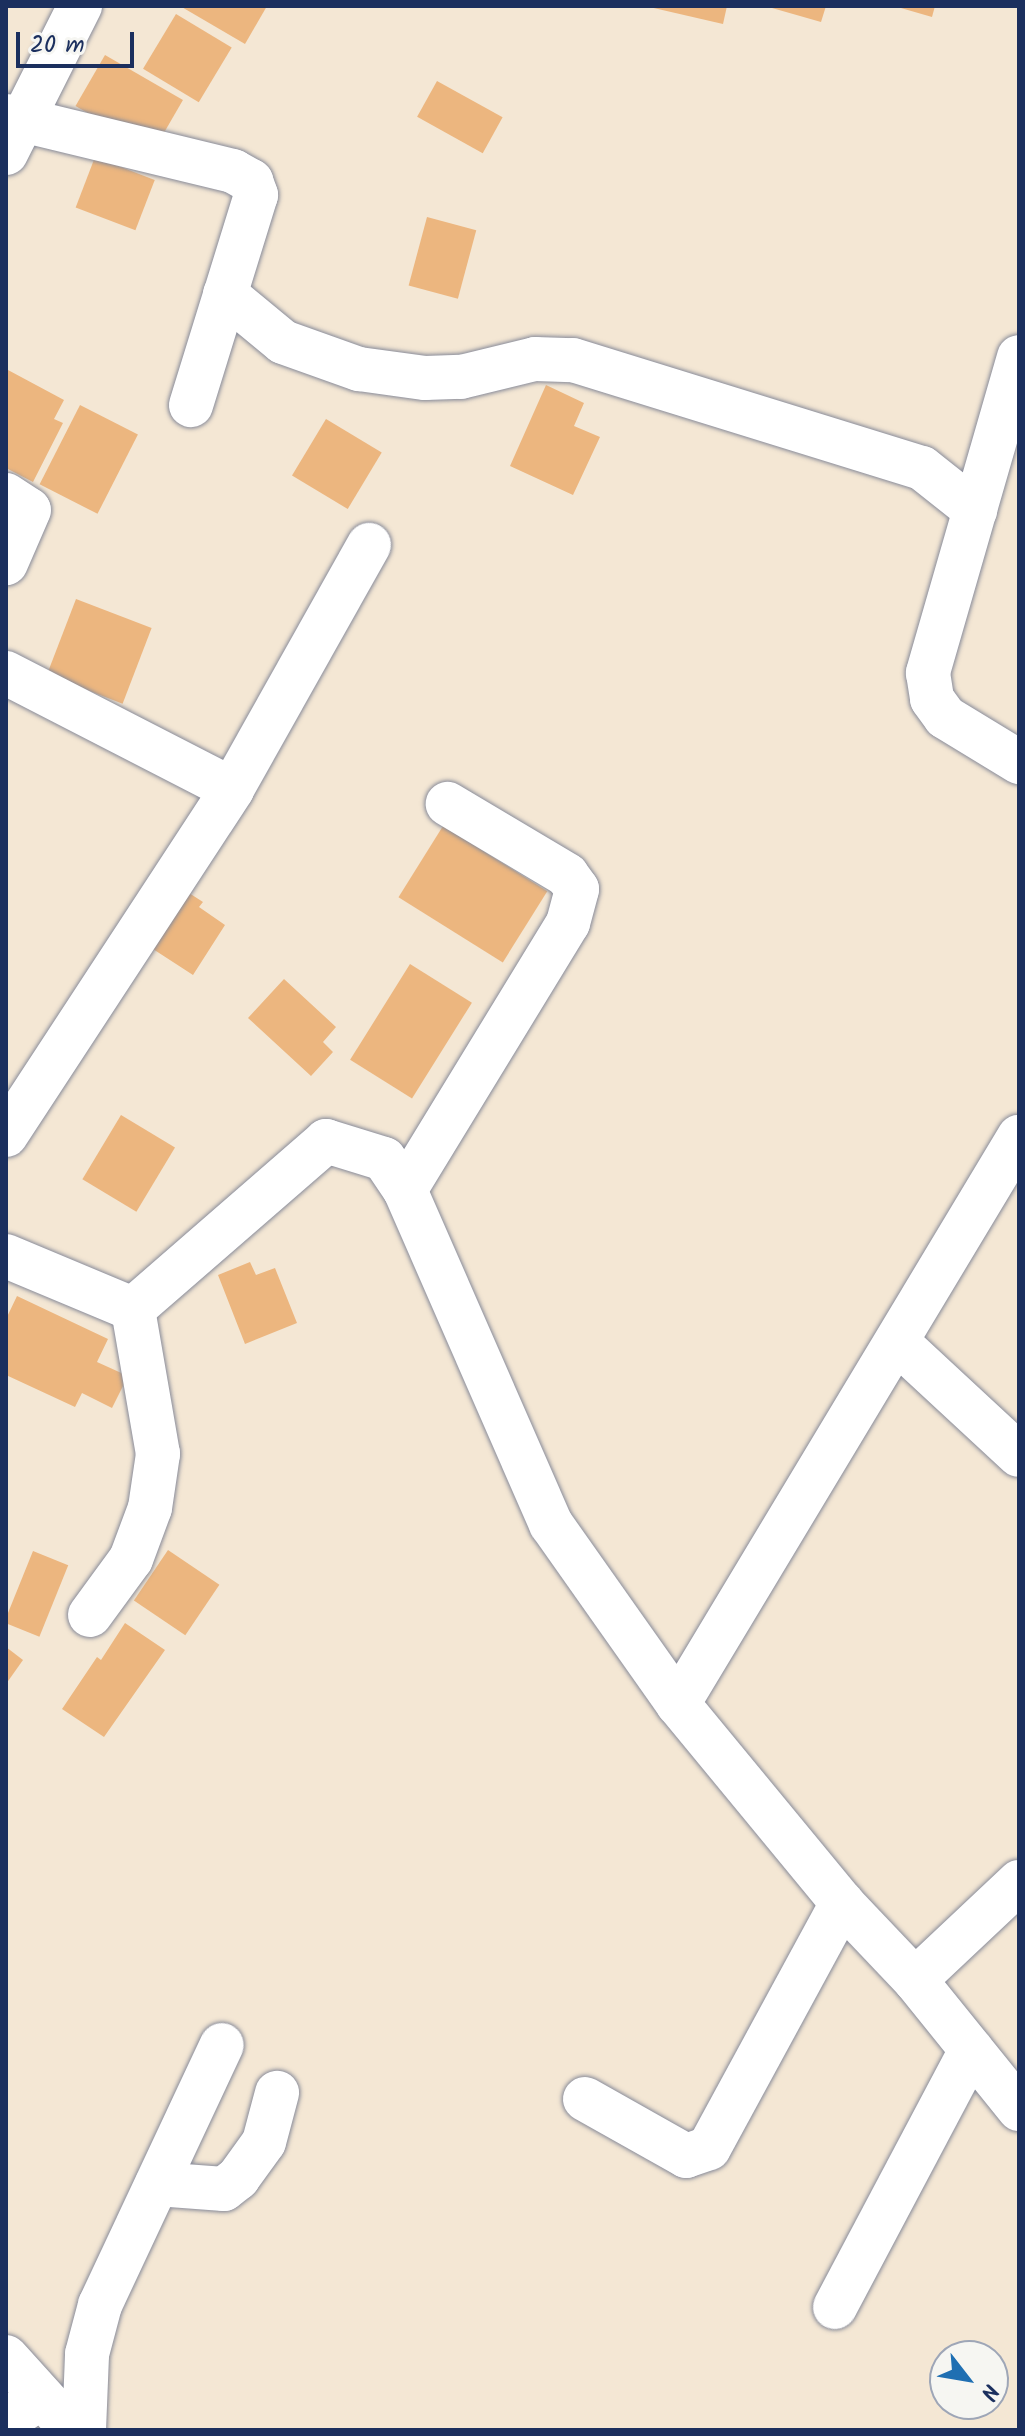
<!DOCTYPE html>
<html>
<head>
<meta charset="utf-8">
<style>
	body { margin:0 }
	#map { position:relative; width:1025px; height:2436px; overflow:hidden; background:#f4e7d4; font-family:Kalam,sans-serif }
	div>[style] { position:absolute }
	.building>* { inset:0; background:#ecb67f; transform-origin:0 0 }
	.roads { filter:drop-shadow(0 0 2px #888b99) drop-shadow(0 0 2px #888b99) }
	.minor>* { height:44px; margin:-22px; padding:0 22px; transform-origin:22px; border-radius:22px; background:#fff }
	span { translate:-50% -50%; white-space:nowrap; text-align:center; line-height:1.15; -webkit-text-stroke:6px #f6f6f2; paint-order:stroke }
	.frame { position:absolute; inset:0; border:8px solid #1b2f5e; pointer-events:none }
	.north { position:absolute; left:929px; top:2340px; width:80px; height:80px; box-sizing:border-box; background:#f6f6f2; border:2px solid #9ea6b7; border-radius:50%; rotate:121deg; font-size:22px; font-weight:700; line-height:32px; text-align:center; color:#1b2f5e }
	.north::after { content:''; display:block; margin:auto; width:28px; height:36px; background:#1f6fb2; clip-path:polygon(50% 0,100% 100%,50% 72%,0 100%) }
	.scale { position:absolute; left:16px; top:32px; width:118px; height:36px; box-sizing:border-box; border:4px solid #1b2f5e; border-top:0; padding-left:10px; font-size:24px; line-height:28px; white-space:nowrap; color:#1b2f5e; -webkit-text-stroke:6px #f6f6f2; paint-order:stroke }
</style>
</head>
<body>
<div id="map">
	<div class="building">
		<i style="clip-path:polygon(180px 6px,267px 6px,245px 44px)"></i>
		<i style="clip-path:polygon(645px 6px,727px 6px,723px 24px)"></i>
		<i style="clip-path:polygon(765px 6px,826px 6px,821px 22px)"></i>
		<i style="clip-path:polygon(894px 6px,935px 6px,932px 17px)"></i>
		<i style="left:176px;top:14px;width:65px;height:64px;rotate:31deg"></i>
		<i style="left:105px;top:55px;width:90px;height:59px;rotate:30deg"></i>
		<i style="left:437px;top:81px;width:75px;height:41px;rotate:29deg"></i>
		<i style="left:95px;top:157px;width:64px;height:54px;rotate:21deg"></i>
		<i style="left:427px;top:217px;width:51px;height:71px;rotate:15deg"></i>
		<i style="clip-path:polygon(8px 370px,64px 400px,54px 419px,63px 423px,33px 482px,6px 468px)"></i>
		<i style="clip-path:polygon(546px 385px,584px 403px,574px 426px,600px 437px,573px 495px,510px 466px)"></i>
		<i style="left:80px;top:405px;width:65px;height:89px;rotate:27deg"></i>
		<i style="left:326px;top:419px;width:65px;height:66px;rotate:31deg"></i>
		<i style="left:76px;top:599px;width:81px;height:81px;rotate:21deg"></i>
		<i style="left:443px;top:826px;width:123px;height:84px;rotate:32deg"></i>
		<i style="clip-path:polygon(189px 893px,203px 902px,199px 907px,225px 925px,193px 975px,136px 938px)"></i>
		<i style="left:410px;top:964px;width:73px;height:113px;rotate:32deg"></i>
		<i style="clip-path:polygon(284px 979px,336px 1027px,323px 1042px,333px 1052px,311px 1076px,248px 1018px)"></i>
		<i style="left:121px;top:1115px;width:63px;height:75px;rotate:31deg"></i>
		<i style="clip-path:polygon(250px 1262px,256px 1275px,275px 1268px,297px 1323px,245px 1344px,218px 1275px)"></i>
		<i style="clip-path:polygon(17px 1296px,108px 1339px,97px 1362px,128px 1376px,112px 1408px,82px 1393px,75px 1407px,6px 1375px,6px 1319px)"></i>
		<i style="left:168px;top:1550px;width:62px;height:61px;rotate:34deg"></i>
		<i style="left:33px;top:1551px;width:38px;height:77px;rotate:22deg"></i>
		<i style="clip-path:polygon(125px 1623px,165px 1650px,104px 1737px,62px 1709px,97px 1657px,101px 1660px)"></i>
		<i style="clip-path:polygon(6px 1647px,23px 1660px,6px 1684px)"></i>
	</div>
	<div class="roads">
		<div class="minor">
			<i style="left:6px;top:116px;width:234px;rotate:13.6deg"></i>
			<i style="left:233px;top:171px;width:21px;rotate:29deg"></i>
			<i style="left:251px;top:181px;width:15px;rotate:70deg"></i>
			<i style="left:256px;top:195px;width:220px;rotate:107.2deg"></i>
			<i style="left:6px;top:153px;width:165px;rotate:-63.3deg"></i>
			<i style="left:225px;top:294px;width:75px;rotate:39.6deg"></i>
			<i style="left:283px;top:342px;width:81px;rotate:19.6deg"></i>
			<i style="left:359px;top:369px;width:67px;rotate:7.8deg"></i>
			<i style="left:425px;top:378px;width:36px;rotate:-2deg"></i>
			<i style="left:461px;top:377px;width:76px;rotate:-13.7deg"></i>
			<i style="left:535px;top:359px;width:38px;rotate:2deg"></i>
			<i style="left:573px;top:360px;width:365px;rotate:17.2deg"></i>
			<i style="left:922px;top:468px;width:68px;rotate:38.4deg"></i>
			<i style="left:1019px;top:357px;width:329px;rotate:106.1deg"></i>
			<i style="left:928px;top:673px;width:26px;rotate:81deg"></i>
			<i style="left:932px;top:699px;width:22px;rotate:54deg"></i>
			<i style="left:945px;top:717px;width:87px;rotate:31.3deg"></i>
			<i style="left:6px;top:495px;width:27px;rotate:33deg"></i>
			<i style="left:29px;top:510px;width:58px;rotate:113.5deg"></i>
			<i style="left:6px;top:673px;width:254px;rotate:27.2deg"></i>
			<i style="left:6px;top:1135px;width:413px;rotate:-56.8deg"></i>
			<i style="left:232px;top:789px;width:280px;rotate:-60.7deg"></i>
			<i style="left:405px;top:1190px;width:313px;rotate:-58.6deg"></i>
			<i style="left:568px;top:923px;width:35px;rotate:-75deg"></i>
			<i style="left:577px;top:889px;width:17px;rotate:-126deg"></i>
			<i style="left:567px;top:875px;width:139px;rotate:-149.2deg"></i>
			<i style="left:6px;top:1256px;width:138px;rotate:22.7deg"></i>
			<i style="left:133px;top:1309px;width:256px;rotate:-41deg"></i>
			<i style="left:326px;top:1141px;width:61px;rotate:17.2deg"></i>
			<i style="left:384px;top:1159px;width:37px;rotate:56deg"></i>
			<i style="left:405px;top:1190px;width:365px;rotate:66.4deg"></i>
			<i style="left:551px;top:1524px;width:220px;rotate:54.8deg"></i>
			<i style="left:678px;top:1704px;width:258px;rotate:50.5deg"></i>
			<i style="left:842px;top:1903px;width:106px;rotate:46.5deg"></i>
			<i style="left:915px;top:1980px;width:166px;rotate:51.1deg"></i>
			<i style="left:897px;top:1342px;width:166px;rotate:42.8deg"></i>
			<i style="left:90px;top:1615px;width:69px;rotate:-53.8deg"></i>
			<i style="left:131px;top:1559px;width:54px;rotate:-69.6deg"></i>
			<i style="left:150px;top:1508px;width:55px;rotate:-81.6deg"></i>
			<i style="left:158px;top:1454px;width:147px;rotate:-99.8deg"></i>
			<i style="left:678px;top:1704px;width:662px;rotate:-58.98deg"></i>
			<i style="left:915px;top:1980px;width:143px;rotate:-43.3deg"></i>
			<i style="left:585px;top:2099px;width:116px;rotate:29.4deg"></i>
			<i style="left:686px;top:2156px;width:24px;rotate:-19deg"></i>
			<i style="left:709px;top:2148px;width:279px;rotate:-61.5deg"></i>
			<i style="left:157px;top:2184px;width:67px;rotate:4.3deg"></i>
			<i style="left:224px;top:2189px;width:18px;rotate:-38deg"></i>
			<i style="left:238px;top:2178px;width:44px;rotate:-54.2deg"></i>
			<i style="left:264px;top:2142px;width:51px;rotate:-75.1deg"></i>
			<i style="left:835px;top:2307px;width:291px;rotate:-62.1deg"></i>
			<i style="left:6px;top:2357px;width:98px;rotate:47.9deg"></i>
			<i style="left:6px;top:2421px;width:42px;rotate:-34.4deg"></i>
			<i style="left:84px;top:2430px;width:76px;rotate:-87.7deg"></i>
			<i style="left:87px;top:2354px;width:51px;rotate:-75.1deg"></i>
			<i style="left:100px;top:2305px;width:287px;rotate:-64.9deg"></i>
		</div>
	</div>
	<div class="frame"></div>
	<div class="north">N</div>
	<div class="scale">20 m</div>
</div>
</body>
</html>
